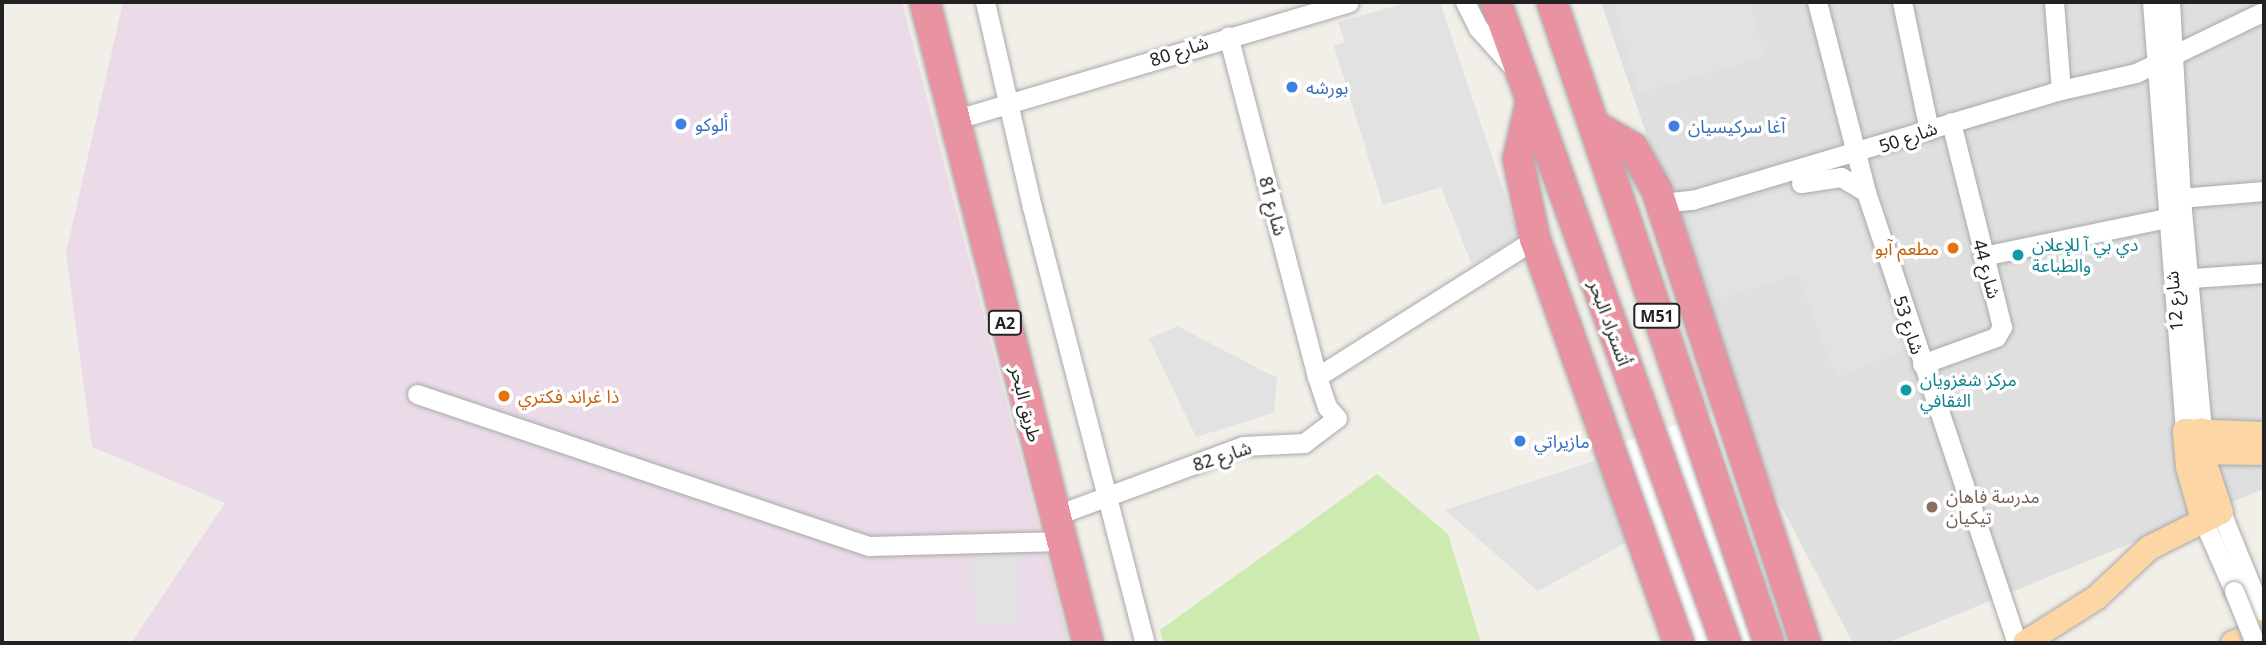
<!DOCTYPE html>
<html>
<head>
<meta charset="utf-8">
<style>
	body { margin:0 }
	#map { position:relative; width:2266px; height:645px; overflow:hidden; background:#f2efe9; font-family:"Noto Sans","Noto Sans Arabic",sans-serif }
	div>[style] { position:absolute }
	.residential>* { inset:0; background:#e0dfdf }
	.industrial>* { inset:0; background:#ebdbe8 }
	.grass>* { inset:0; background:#cdebb0 }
	.parking>* { inset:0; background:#e2e2e2 }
	.pier>* { inset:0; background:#fff }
	.roads { filter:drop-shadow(0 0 2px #a9a9a9) drop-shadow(0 0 2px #a9a9a9) }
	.minor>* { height:19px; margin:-9.5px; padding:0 9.5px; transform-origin:9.5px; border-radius:9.5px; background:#fff }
	.major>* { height:24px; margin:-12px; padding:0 12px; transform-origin:12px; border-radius:12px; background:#fcd6a4 }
	.highway>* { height:30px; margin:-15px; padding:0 15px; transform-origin:15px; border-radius:15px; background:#e892a2 }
	.bridges { filter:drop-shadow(0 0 2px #a9a9a9) drop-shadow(0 0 2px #a9a9a9) }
	.minor-bridge>* { height:19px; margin:-9.5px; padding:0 9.5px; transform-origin:9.5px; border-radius:9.5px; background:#fff }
	.dots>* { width:19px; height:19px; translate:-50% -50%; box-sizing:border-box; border:4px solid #fff; border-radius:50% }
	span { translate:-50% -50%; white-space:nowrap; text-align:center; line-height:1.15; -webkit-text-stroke:7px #fff; paint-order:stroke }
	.shield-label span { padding:2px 5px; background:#fff; border:2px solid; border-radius:5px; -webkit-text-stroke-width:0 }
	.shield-label { font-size:16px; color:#222; font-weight:700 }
	.street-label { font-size:18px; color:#222 }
	.shop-label { font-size:18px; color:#366cbe }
	.left { translate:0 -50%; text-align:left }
	.culture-label { font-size:18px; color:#0d838f }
	.food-label { font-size:18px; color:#c56008 }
	.right { translate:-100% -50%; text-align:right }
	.education-label { font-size:18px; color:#785e54 }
	.frame { position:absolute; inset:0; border:4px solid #222; pointer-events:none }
</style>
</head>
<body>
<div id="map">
	<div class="residential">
		<i style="clip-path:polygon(1601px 2px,2264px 2px,2264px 489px,1887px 643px,1853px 643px,1760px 466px)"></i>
	</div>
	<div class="industrial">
		<i style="clip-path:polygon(123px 2px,902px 2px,1069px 643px,131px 643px,225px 503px,92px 447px,66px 253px)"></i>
	</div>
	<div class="grass">
		<i style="clip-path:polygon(1377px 474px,1448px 534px,1481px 643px,1163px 643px,1160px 630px)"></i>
	</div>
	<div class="parking">
		<i style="clip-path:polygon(1410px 2px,1440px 2px,1519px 237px,1472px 265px,1441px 187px,1383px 205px,1334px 46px,1345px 42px,1338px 22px)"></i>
		<i style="clip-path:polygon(1613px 2px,1749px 2px,1765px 57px,1639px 93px)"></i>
		<i style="clip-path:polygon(1843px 174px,1908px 349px,1836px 378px,1797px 274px,1717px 300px,1689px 217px)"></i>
		<i style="clip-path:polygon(1177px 326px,1277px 378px,1274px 413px,1196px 437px,1149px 339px)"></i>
		<i style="clip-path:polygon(1597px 460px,1627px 542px,1538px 591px,1445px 510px)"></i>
		<i style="clip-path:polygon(971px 550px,1018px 552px,1016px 623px,976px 626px)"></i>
	</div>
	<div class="pier">
		<i style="clip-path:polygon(1722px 409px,1809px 643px,1688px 643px,1622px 443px)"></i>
	</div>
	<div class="roads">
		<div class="minor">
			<i style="left:985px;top:2px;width:210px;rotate:77.1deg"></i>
			<i style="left:1032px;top:207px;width:450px;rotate:75.5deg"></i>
			<i style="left:1465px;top:2px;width:29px;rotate:63deg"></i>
			<i style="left:1478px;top:28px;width:57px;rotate:47.9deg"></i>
			<i style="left:1817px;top:2px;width:196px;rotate:75.5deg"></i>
			<i style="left:1866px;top:192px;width:476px;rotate:71.5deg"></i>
			<i style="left:1902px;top:2px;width:131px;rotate:78.1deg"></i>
			<i style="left:2054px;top:2px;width:88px;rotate:85.5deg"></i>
			<i style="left:2152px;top:2px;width:430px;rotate:85.6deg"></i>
			<i style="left:2170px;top:2px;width:197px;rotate:86.8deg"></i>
			<i style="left:2181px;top:199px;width:232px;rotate:84.8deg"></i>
			<i style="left:954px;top:120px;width:412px;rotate:-16.6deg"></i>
			<i style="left:1801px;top:183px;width:40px;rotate:-8.5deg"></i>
			<i style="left:1841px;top:177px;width:29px;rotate:31deg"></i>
			<i style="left:2168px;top:199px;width:96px;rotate:-4.8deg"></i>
			<i style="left:1661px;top:203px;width:31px;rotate:-6deg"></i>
			<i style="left:1692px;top:200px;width:385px;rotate:-16.6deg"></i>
			<i style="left:2061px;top:90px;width:77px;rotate:-12.8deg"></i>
			<i style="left:2136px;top:73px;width:142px;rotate:-25.8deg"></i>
			<i style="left:1983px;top:256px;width:188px;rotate:-11.7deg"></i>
			<i style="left:2178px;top:279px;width:86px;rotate:-4deg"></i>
			<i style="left:1922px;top:364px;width:79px;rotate:-20deg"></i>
			<i style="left:1996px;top:337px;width:12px;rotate:-59deg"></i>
			<i style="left:2002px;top:327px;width:211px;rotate:-104deg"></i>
			<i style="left:1317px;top:377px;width:258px;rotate:-32.3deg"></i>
			<i style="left:417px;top:394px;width:477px;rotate:18.6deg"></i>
			<i style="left:869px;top:546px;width:193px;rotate:-1.5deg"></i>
			<i style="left:2221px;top:512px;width:114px;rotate:67.9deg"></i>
			<i style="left:1054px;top:516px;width:202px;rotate:-20.3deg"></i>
			<i style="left:1243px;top:446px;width:61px;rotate:-2.8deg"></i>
			<i style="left:1304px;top:443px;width:41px;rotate:-37.1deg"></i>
			<i style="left:1337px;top:418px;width:15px;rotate:-132deg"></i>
			<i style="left:1327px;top:407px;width:32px;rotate:-108deg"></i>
			<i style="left:1317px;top:377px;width:352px;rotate:-104.6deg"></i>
			<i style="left:2203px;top:520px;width:77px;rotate:66.4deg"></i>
		</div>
		<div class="major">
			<i style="left:2187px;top:452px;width:77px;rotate:0.7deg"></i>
			<i style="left:2203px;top:520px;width:55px;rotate:-105.8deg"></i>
			<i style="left:2188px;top:467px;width:36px;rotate:-95deg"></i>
			<i style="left:2185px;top:431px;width:79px;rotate:2.2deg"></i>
			<i style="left:2025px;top:643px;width:84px;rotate:-32.4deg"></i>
			<i style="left:2096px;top:598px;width:73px;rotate:-43.3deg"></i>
			<i style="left:2149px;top:548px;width:80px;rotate:-26.6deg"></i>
			<i style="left:2221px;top:512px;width:47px;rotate:-108.4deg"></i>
			<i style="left:2206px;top:467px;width:37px;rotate:-96deg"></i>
			<i style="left:2233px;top:643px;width:33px;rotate:-21deg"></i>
		</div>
		<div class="highway">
			<i style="left:925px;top:2px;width:661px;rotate:75.73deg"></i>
			<i style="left:1496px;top:2px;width:681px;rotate:70.26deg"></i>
			<i style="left:1552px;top:2px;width:677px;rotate:71.3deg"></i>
			<i style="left:1531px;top:102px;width:58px;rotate:102.8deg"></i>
			<i style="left:1518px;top:159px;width:82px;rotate:78deg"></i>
			<i style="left:1535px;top:239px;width:429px;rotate:70.4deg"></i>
			<i style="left:1595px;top:126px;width:44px;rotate:30.1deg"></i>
			<i style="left:1633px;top:148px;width:49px;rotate:60.8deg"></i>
			<i style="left:1657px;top:191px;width:476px;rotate:71.8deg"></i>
		</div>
	</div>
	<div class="bridges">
		<div class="minor-bridge">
			<i style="left:2234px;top:591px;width:56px;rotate:68deg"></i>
		</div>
	</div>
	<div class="dots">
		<i style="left:1292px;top:87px;background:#3f7fe0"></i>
		<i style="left:681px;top:124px;background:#3f7fe0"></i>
		<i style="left:1674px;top:126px;background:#3f7fe0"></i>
		<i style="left:1953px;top:248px;background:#e8710a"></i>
		<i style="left:2018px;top:255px;background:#0f9aa8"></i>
		<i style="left:1906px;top:390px;background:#0f9aa8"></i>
		<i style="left:504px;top:396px;background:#e8710a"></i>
		<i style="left:1520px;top:441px;background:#3f7fe0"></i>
		<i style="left:1932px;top:507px;background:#8d6e63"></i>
	</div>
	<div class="shield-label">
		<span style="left:1657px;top:316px">M51</span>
		<span style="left:1005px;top:323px">A2</span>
	</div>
	<div class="street-label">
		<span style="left:1179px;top:51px;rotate:-18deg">شارع 80</span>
		<span style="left:1908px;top:137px;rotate:-19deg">شارع 50</span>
		<span style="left:1273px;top:206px;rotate:75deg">شارع 81</span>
		<span style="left:1987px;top:269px;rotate:75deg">شارع 44</span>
		<span style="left:2174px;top:301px;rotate:-95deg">شارع 12</span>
		<span style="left:1610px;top:323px;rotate:70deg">أتستراد البحر</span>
		<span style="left:1909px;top:325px;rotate:72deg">شارع 53</span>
		<span style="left:1026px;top:404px;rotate:76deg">طريق البحر</span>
		<span style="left:1222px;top:456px;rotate:-18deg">شارع 82</span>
	</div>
	<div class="shop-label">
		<span class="left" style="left:1306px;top:87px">بورشه</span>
		<span class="left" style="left:695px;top:124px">ألوكو</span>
		<span class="left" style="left:1688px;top:126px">آغا سركيسيان</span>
		<span class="left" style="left:1534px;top:441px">مازيراتي</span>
	</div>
	<div class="culture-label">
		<span class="left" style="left:2032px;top:255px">دي بي آ للإعلان<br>والطباعة</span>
		<span class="left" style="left:1920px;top:390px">مركز شغزويان<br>الثقافي</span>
	</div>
	<div class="food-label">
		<span class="right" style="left:1939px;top:248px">مطعم آبو</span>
		<span class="left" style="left:518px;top:396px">ذا غراند فكتري</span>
	</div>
	<div class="education-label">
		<span class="left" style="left:1946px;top:507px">مدرسة فاهان<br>تيكيان</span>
	</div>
	<div class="frame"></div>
</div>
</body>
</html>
